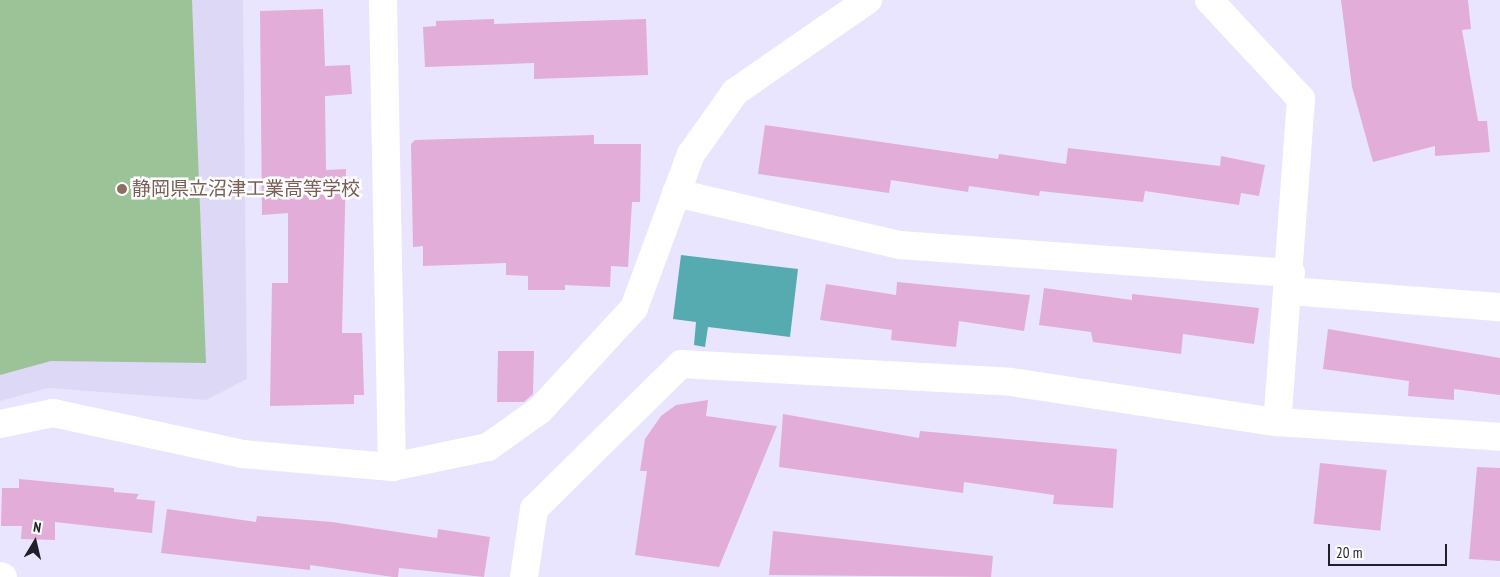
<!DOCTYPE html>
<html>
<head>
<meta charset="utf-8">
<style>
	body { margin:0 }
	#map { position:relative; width:1500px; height:577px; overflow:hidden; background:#e9e5fe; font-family:"PT Sans Narrow","Noto Sans JP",sans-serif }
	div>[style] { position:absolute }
	.built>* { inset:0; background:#ded8f7 }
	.green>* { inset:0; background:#9cc398 }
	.water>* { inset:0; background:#55abb0 }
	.building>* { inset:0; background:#e2add8; transform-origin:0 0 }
	.minor>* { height:28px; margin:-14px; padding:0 14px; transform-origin:14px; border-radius:14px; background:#fff }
	.dots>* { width:14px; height:14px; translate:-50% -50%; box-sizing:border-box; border:2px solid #fff; border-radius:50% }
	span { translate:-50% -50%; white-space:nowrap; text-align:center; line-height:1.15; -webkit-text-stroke:5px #fff; paint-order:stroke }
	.education-label { font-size:19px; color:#785e54 }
	.left { translate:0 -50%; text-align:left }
	.north { position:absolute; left:10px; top:517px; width:50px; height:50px; -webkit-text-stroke:4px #fff; paint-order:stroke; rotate:9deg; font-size:14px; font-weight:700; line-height:20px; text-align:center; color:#211f2a }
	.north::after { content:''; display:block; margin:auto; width:18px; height:22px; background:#211f2a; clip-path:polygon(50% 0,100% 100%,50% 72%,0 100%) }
	.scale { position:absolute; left:1328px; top:544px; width:119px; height:22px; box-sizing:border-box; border:2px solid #211f2a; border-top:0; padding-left:6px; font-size:15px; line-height:18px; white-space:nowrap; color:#211f2a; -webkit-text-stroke:4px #fff; paint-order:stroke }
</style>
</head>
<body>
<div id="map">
	<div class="built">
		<i style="clip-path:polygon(0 0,243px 0,247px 379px,206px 400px,48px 388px,0 401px)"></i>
	</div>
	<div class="green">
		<i style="clip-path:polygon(0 0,192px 0,206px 363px,51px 361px,0 375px)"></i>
	</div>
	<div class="water">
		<i style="clip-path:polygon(681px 255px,798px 269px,790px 337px,708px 327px,705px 347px,694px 345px,696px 322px,673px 319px)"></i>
	</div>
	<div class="building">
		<i style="clip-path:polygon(1341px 0,1468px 0,1471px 29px,1462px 30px,1478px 121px,1487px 121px,1490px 152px,1435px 156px,1435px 146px,1373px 162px,1352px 87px)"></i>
		<i style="clip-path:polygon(323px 9px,325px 66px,350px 65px,352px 94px,325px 96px,326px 170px,346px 169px,342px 333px,362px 333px,364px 395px,354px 395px,354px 404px,270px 406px,272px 283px,288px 283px,288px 213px,262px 215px,260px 11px)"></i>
		<i style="clip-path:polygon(494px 19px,494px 24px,646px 19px,648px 75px,534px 79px,534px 63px,425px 67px,423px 27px,436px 26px,436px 21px)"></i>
		<i style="clip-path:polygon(765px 125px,998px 159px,999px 154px,1066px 164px,1068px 148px,1220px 166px,1221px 156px,1265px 165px,1259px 196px,1241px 193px,1239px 205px,1145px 191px,1143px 202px,1040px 191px,1039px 196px,969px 186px,968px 192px,891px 180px,889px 193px,758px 174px)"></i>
		<i style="clip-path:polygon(594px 135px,594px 144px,641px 144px,640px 202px,632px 202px,628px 267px,611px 266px,610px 287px,565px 285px,565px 290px,528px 290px,528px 276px,506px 275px,506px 263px,423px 266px,423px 246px,413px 247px,411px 144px,415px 140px)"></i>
		<i style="clip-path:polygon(897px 282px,1030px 295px,1024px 331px,959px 321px,956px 347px,891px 340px,892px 330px,820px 320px,826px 284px,896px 295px)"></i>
		<i style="clip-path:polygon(1044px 288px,1132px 300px,1132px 294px,1259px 308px,1254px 344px,1183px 334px,1181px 354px,1093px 342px,1091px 332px,1039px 325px)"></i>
		<i style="clip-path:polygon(1328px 329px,1500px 358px,1500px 395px,1454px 389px,1454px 400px,1408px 396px,1409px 381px,1323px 369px)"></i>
		<i style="clip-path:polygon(498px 351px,534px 351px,533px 394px,524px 402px,497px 402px)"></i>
		<i style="clip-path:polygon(708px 400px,706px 416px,777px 426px,719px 567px,635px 555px,647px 471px,640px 471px,645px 439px,661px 416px,676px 405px)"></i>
		<i style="clip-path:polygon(783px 414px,919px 438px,920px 431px,1117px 449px,1113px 508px,1053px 504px,1054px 495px,964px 482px,963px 493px,779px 467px)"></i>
		<i style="left:1320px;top:463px;width:67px;height:61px;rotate:6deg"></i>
		<i style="clip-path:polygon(1477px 467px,1500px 468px,1500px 561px,1469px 559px)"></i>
		<i style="clip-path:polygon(19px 479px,114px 488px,114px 492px,139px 494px,136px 499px,155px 501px,152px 533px,55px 522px,55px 540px,21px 539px,22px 526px,1px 526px,2px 488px,19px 488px)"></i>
		<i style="clip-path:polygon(167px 509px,256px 522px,257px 516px,332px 522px,437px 538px,438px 529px,490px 537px,484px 577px,399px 568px,398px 577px,393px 577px,310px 565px,310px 570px,161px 553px)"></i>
		<i style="clip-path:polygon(773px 531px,993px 556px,991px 577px,769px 575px)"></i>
	</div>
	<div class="minor">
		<i style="left:383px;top:0;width:467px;rotate:88.9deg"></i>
		<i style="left:1209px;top:0;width:135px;rotate:47.1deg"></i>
		<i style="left:1301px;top:99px;width:324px;rotate:94.2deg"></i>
		<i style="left:676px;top:193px;width:230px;rotate:13.1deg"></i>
		<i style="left:900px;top:245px;width:392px;rotate:4.1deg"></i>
		<i style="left:1290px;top:291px;width:211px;rotate:4.4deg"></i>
		<i style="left:0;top:424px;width:54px;rotate:-11.7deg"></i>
		<i style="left:53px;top:413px;width:193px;rotate:12.2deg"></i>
		<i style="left:242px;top:454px;width:151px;rotate:5deg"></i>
		<i style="left:392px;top:467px;width:98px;rotate:-11.8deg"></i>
		<i style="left:488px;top:447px;width:64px;rotate:-35.4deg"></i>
		<i style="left:540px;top:410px;width:139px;rotate:-47.3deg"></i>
		<i style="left:634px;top:308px;width:164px;rotate:-69.7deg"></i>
		<i style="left:691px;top:154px;width:76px;rotate:-54.6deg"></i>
		<i style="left:735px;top:92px;width:162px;rotate:-34.7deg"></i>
		<i style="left:0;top:576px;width:3px;rotate:18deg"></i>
		<i style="left:524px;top:577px;width:69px;rotate:-81.6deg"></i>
		<i style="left:534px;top:509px;width:206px;rotate:-44.6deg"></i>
		<i style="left:681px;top:364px;width:330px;rotate:3.1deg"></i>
		<i style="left:1011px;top:382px;width:269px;rotate:8.6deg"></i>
		<i style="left:1277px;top:422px;width:224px;rotate:3.8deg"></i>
	</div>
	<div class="dots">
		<i style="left:122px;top:189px;background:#8d6e63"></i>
	</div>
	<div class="education-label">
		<span class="left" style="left:132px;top:189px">静岡県立沼津工業高等学校</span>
	</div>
	<div class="north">N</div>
	<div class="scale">20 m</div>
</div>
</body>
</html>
